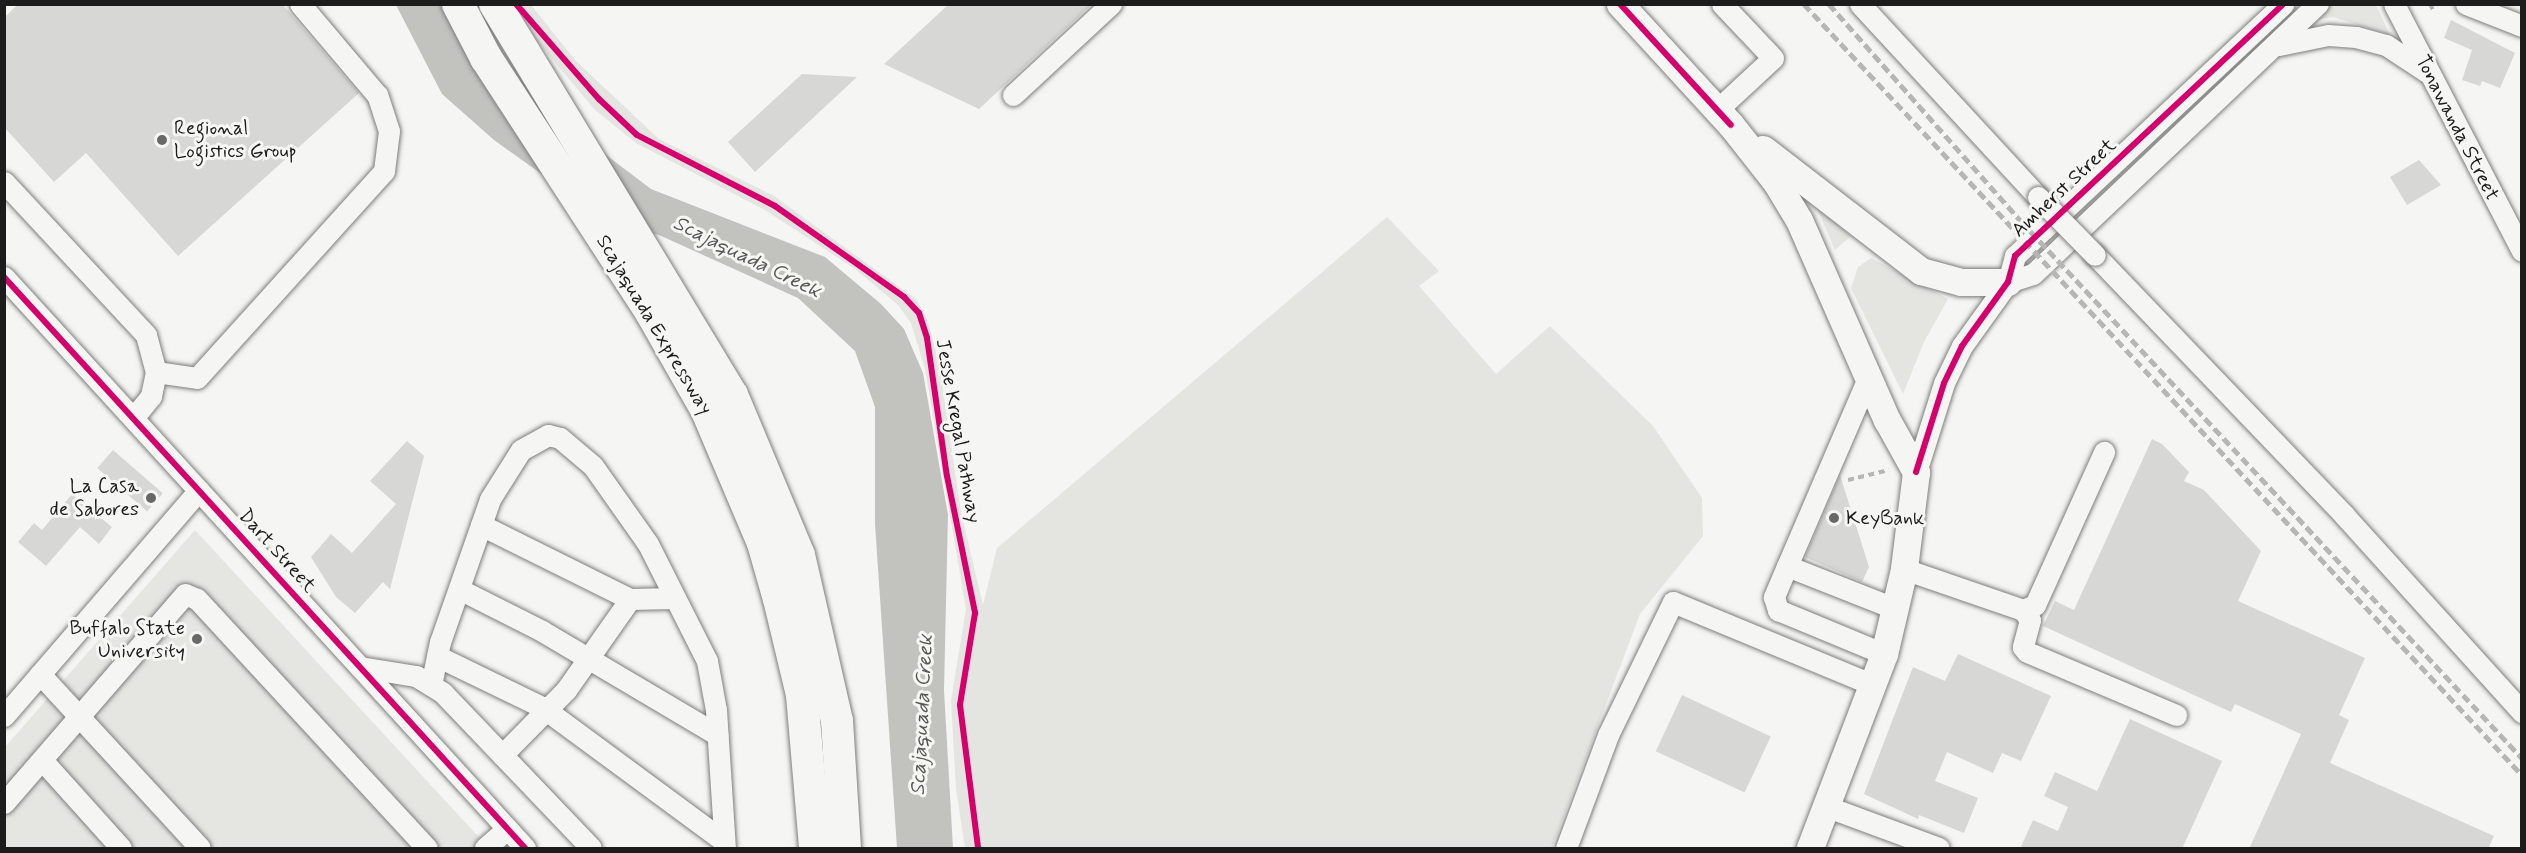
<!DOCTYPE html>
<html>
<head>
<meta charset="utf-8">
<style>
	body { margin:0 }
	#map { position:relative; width:2526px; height:853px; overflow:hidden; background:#f5f5f3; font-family:Mynerve,sans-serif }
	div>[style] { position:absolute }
	.built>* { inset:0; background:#e5e5e2 }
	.green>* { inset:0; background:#e4e4e1 }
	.water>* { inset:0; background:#c2c2bf }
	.building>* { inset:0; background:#d7d7d6; transform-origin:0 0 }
	.path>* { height:4px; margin-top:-2px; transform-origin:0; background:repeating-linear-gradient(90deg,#b6b6b5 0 6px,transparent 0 10.5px) }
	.roads { filter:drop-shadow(0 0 2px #7e7e7d) drop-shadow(0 0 2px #7e7e7d) }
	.minor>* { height:21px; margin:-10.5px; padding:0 10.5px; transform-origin:10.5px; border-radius:10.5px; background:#f5f5f3 }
	.major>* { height:27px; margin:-13.5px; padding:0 13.5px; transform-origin:13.5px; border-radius:13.5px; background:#f5f5f3 }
	.highway>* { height:32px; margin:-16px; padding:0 16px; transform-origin:16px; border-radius:16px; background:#f5f5f3 }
	.rail>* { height:4.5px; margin-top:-2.25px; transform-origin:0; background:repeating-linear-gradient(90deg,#b6b6b5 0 9px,transparent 0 13.5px) }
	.bridges { filter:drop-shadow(0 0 2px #7e7e7d) drop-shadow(0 0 2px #7e7e7d) }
	.minor-bridge>* { height:21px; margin:-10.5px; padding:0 10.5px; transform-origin:10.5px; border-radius:10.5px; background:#f5f5f3 }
	.cycleway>* { height:6px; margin:-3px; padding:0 3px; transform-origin:3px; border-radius:3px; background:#d6006c }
	.dots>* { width:16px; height:16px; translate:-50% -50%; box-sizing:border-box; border:3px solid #f6f6f2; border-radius:50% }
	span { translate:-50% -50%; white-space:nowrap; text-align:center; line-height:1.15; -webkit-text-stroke:6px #f6f6f2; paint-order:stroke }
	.poi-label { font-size:20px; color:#1c1c1c }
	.left { translate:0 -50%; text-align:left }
	.right { translate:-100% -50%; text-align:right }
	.street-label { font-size:20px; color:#1c1c1c }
	.water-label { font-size:21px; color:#565654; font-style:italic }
	.frame { position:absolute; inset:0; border:6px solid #1c1c1c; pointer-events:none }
</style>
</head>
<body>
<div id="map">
	<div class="built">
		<i style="clip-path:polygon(195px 530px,489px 848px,5px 848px,5px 747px)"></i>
	</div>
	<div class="green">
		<i style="clip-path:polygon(507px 5px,531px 5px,575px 60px,659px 139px,774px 196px,916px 299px,928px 321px,939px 364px,961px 512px,983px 605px,997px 548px,1387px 217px,1439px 271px,1419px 286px,1496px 374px,1550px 326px,1653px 426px,1702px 498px,1703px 536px,1640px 614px,1552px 848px,965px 848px,956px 789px,951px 700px,966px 609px,925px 369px,911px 323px,898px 305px,855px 269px,765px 210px,636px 143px,594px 109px)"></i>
		<i style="clip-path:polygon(2330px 5px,2376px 5px,2390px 35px,2333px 17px,2312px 20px)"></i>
		<i style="clip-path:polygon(1816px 206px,1851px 236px,1835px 250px)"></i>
		<i style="clip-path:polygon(1871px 258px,1948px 299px,1924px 342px,1903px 394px,1851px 288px,1858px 267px)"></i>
	</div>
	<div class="water">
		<i style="clip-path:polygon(396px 5px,440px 5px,536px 102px,651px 189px,825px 257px,881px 304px,904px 329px,923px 373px,948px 515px,944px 690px,953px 848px,897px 848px,875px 524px,875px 407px,855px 351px,798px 298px,659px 235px,614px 226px,494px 140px,442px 94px)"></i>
	</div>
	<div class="building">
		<i style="clip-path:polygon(18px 4px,282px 4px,359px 93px,178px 256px,86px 153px,54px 182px,4px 127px,4px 18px)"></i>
		<i style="clip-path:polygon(949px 4px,1092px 4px,979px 109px,884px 64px)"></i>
		<i style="clip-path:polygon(2451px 20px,2515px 53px,2500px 88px,2482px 81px,2480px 86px,2462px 80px,2472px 50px,2444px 38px)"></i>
		<i style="clip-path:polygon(802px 74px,857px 77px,755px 172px,728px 142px)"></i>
		<i style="clip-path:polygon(2419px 160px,2441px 185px,2407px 205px,2390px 177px)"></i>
		<i style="clip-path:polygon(2152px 439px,2162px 444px,2189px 472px,2184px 481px,2204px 490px,2261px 551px,2238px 601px,2365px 658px,2339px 715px,2349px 720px,2330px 763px,2494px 836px,2488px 849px,2249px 849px,2301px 734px,2235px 704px,2231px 712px,2043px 626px,2055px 601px,2074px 610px)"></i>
		<i style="clip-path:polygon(407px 441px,424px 456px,390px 589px,383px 582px,355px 613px,336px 597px,311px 557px,331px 534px,352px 553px,396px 504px,370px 481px)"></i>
		<i style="left:113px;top:450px;width:66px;height:24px;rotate:41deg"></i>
		<i style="clip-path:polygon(1840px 475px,1869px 567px,1862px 582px,1805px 557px)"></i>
		<i style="clip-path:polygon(72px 494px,112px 527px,99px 544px,80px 527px,46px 566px,18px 542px,34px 523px,42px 530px)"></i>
		<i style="clip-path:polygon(1958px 654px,2051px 696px,2021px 761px,2002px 753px,1993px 773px,1947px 752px,1935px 781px,1978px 798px,1964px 833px,1919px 815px,1918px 819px,1864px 794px,1913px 667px,1945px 681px)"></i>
		<i style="left:1682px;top:695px;width:98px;height:62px;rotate:25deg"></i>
		<i style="clip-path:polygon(2130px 719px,2222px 761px,2182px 849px,2020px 849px,2033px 820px,2058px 831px,2068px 807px,2044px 796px,2055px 772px,2097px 791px)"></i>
	</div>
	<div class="path">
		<i style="left:2430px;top:4px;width:7px;rotate:63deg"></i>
		<i style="left:1848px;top:480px;width:42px;rotate:-13.7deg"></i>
	</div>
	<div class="roads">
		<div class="minor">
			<i style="left:1860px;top:4px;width:263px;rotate:47.3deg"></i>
			<i style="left:2394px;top:4px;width:278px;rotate:62.6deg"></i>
			<i style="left:2466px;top:4px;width:60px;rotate:21.4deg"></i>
			<i style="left:2279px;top:45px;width:50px;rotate:-11.5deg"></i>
			<i style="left:2328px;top:35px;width:28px;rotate:4deg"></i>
			<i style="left:2356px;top:37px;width:31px;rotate:15deg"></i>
			<i style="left:2386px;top:45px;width:49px;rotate:33.4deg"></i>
			<i style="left:1013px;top:95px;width:134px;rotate:-42.9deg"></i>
			<i style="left:1717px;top:110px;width:76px;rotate:-42.9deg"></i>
			<i style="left:1773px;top:58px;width:74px;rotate:-133.4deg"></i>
			<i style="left:4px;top:182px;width:209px;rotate:47.1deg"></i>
			<i style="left:146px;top:335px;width:38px;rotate:75deg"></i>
			<i style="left:156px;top:372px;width:25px;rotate:102deg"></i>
			<i style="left:151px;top:396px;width:28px;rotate:129deg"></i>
			<i style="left:2095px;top:255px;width:360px;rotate:46.2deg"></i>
			<i style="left:2344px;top:515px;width:266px;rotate:47.9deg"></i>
			<i style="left:4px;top:277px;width:773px;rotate:47.62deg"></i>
			<i style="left:2008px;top:282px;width:26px;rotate:-18deg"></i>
			<i style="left:2033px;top:274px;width:393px;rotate:-43.5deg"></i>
			<i style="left:156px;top:372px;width:41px;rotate:8.3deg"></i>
			<i style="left:197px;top:378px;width:279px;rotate:-47.9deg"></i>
			<i style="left:384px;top:171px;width:40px;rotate:-82.9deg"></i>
			<i style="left:389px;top:131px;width:38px;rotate:-108deg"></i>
			<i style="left:377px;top:95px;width:119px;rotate:-130.2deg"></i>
			<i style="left:1868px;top:378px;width:205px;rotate:113.3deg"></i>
			<i style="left:1787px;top:566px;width:117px;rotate:21.5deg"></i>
			<i style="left:1916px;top:472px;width:93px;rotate:-72.5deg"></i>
			<i style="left:1944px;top:383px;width:41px;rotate:-64.1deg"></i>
			<i style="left:1962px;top:346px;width:79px;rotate:-54.3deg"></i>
			<i style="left:2008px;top:282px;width:27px;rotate:-75deg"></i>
			<i style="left:2015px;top:256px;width:368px;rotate:-43.2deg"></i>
			<i style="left:481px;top:525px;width:166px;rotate:26.4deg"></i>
			<i style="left:630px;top:599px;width:44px;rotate:-1.3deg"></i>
			<i style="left:1787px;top:566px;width:34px;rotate:113deg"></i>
			<i style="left:1774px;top:597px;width:14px;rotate:73deg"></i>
			<i style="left:1778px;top:610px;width:115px;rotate:22.5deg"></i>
			<i style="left:1904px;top:569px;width:126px;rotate:19deg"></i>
			<i style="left:2023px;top:610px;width:13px;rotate:-23deg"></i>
			<i style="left:2035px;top:605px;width:168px;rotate:-65.7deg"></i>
			<i style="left:459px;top:589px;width:93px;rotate:26.8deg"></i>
			<i style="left:542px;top:631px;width:204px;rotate:30.6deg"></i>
			<i style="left:2023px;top:610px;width:12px;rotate:55deg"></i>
			<i style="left:2030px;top:620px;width:28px;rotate:105deg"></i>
			<i style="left:2023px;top:647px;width:6px;rotate:51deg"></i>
			<i style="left:2027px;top:652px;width:162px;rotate:22.9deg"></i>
			<i style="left:437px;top:656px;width:117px;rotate:25.9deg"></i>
			<i style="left:542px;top:707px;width:226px;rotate:36.4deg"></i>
			<i style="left:360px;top:667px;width:57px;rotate:9.1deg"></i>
			<i style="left:416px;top:676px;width:32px;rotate:32deg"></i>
			<i style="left:443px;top:693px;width:214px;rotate:46.3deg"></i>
			<i style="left:40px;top:674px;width:236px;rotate:47.4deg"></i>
			<i style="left:431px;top:685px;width:44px;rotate:-78.2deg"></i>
			<i style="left:440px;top:642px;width:151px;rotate:-70.7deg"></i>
			<i style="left:490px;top:499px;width:58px;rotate:-57.7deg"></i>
			<i style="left:521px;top:450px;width:31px;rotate:-29deg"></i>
			<i style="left:548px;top:435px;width:12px;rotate:14deg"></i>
			<i style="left:560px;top:438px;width:43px;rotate:40.3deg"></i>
			<i style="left:593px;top:466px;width:95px;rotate:54.8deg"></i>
			<i style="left:648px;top:544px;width:131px;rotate:63.2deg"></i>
			<i style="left:707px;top:661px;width:50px;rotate:79.6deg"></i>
			<i style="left:716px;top:710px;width:138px;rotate:86.3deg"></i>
			<i style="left:4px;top:716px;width:298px;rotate:-49.2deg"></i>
			<i style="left:502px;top:755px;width:91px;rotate:-45.4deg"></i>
			<i style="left:566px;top:690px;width:111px;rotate:-54.9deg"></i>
			<i style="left:42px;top:760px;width:118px;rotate:48.1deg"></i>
			<i style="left:4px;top:803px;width:276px;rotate:-49.1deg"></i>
			<i style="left:185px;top:594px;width:13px;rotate:23deg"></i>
			<i style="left:197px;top:599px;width:339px;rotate:47.3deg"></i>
			<i style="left:1828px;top:807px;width:118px;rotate:20.3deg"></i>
			<i style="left:485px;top:848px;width:29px;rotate:-41deg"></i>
			<i style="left:1566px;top:848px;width:121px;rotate:-69.6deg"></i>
			<i style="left:1608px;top:735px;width:148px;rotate:-64deg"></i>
			<i style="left:1673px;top:602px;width:217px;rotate:22.5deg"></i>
		</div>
		<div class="major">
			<i style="left:1620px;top:4px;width:164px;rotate:47.5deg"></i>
			<i style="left:1731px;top:125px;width:73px;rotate:51.7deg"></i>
			<i style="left:1776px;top:182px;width:44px;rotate:58.8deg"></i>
			<i style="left:1799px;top:220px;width:219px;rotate:66.3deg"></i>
			<i style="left:1887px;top:420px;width:60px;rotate:60.9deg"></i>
			<i style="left:1916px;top:472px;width:98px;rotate:97.1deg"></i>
			<i style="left:1904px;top:569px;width:87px;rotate:103.2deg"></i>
			<i style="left:1884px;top:654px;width:208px;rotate:110.9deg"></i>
			<i style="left:1763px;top:149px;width:200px;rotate:37.7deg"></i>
			<i style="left:1921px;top:271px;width:41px;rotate:15.4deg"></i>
			<i style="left:1961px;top:282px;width:47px"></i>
		</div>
		<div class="highway">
			<i style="left:458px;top:4px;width:61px;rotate:62.6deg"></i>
			<i style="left:486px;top:58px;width:305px;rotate:57deg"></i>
			<i style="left:652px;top:314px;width:112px;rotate:60.4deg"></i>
			<i style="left:707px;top:411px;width:143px;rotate:67deg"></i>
			<i style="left:763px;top:543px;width:58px;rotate:74.1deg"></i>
			<i style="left:779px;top:599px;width:99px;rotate:76.5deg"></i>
			<i style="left:802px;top:695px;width:154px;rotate:85.1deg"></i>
			<i style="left:495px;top:4px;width:457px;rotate:58.8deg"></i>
			<i style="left:732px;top:395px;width:173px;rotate:67.3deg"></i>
			<i style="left:799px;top:555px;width:170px;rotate:77.1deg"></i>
			<i style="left:837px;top:721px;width:127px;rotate:86.4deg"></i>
		</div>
	</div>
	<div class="rail">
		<i style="left:1804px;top:4px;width:1054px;rotate:47.04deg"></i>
		<i style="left:1829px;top:4px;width:290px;rotate:48.5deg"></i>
		<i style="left:2021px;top:221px;width:734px;rotate:46.99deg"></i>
	</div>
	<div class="bridges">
		<div class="minor-bridge">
			<i style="left:2038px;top:197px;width:81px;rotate:45.5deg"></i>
		</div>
	</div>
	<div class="cycleway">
		<i style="left:516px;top:4px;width:126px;rotate:48.9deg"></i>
		<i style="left:599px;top:99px;width:52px;rotate:43.5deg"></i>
		<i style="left:637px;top:135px;width:155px;rotate:27.2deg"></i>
		<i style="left:775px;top:206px;width:158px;rotate:35.2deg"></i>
		<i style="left:904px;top:297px;width:22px;rotate:47deg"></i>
		<i style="left:919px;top:313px;width:26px;rotate:72deg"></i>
		<i style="left:927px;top:338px;width:139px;rotate:81.8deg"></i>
		<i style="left:947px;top:476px;width:140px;rotate:78.4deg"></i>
		<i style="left:975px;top:613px;width:93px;rotate:99.3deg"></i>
		<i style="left:960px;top:705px;width:144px;rotate:82.8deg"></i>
		<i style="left:1620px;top:4px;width:164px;rotate:47.5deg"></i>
		<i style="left:4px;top:277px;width:773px;rotate:47.62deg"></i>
		<i style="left:1916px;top:472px;width:93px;rotate:-72.5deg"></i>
		<i style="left:1944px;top:383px;width:41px;rotate:-64.1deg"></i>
		<i style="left:1962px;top:346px;width:79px;rotate:-54.3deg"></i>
		<i style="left:2008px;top:282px;width:27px;rotate:-75deg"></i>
		<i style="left:2015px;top:256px;width:368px;rotate:-43.2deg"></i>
	</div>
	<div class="dots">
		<i style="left:162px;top:140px;background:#686867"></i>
		<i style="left:151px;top:498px;background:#686867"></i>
		<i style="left:1834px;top:518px;background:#686867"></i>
		<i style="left:197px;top:639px;background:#686867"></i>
	</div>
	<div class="poi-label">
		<span class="left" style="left:174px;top:140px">Regional<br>Logistics Group</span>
		<span class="right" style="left:139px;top:498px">La Casa<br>de Sabores</span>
		<span class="left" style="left:1846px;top:518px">KeyBank</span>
		<span class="right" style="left:185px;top:640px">Buffalo State<br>University</span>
	</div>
	<div class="street-label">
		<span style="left:2457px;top:128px;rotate:63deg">Tonawanda Street</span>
		<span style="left:2064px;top:188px;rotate:-43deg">Amherst Street</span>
		<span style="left:654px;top:325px;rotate:59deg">Scajaquada Expressway</span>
		<span style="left:958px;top:431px;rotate:80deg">Jesse Kregal Pathway</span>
		<span style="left:277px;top:551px;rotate:48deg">Dart Street</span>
	</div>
	<div class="water-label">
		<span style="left:747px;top:257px;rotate:26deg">Scajaquada Creek</span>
		<span style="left:922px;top:715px;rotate:-87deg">Scajaquada Creek</span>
	</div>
	<div class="frame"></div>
</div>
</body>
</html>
